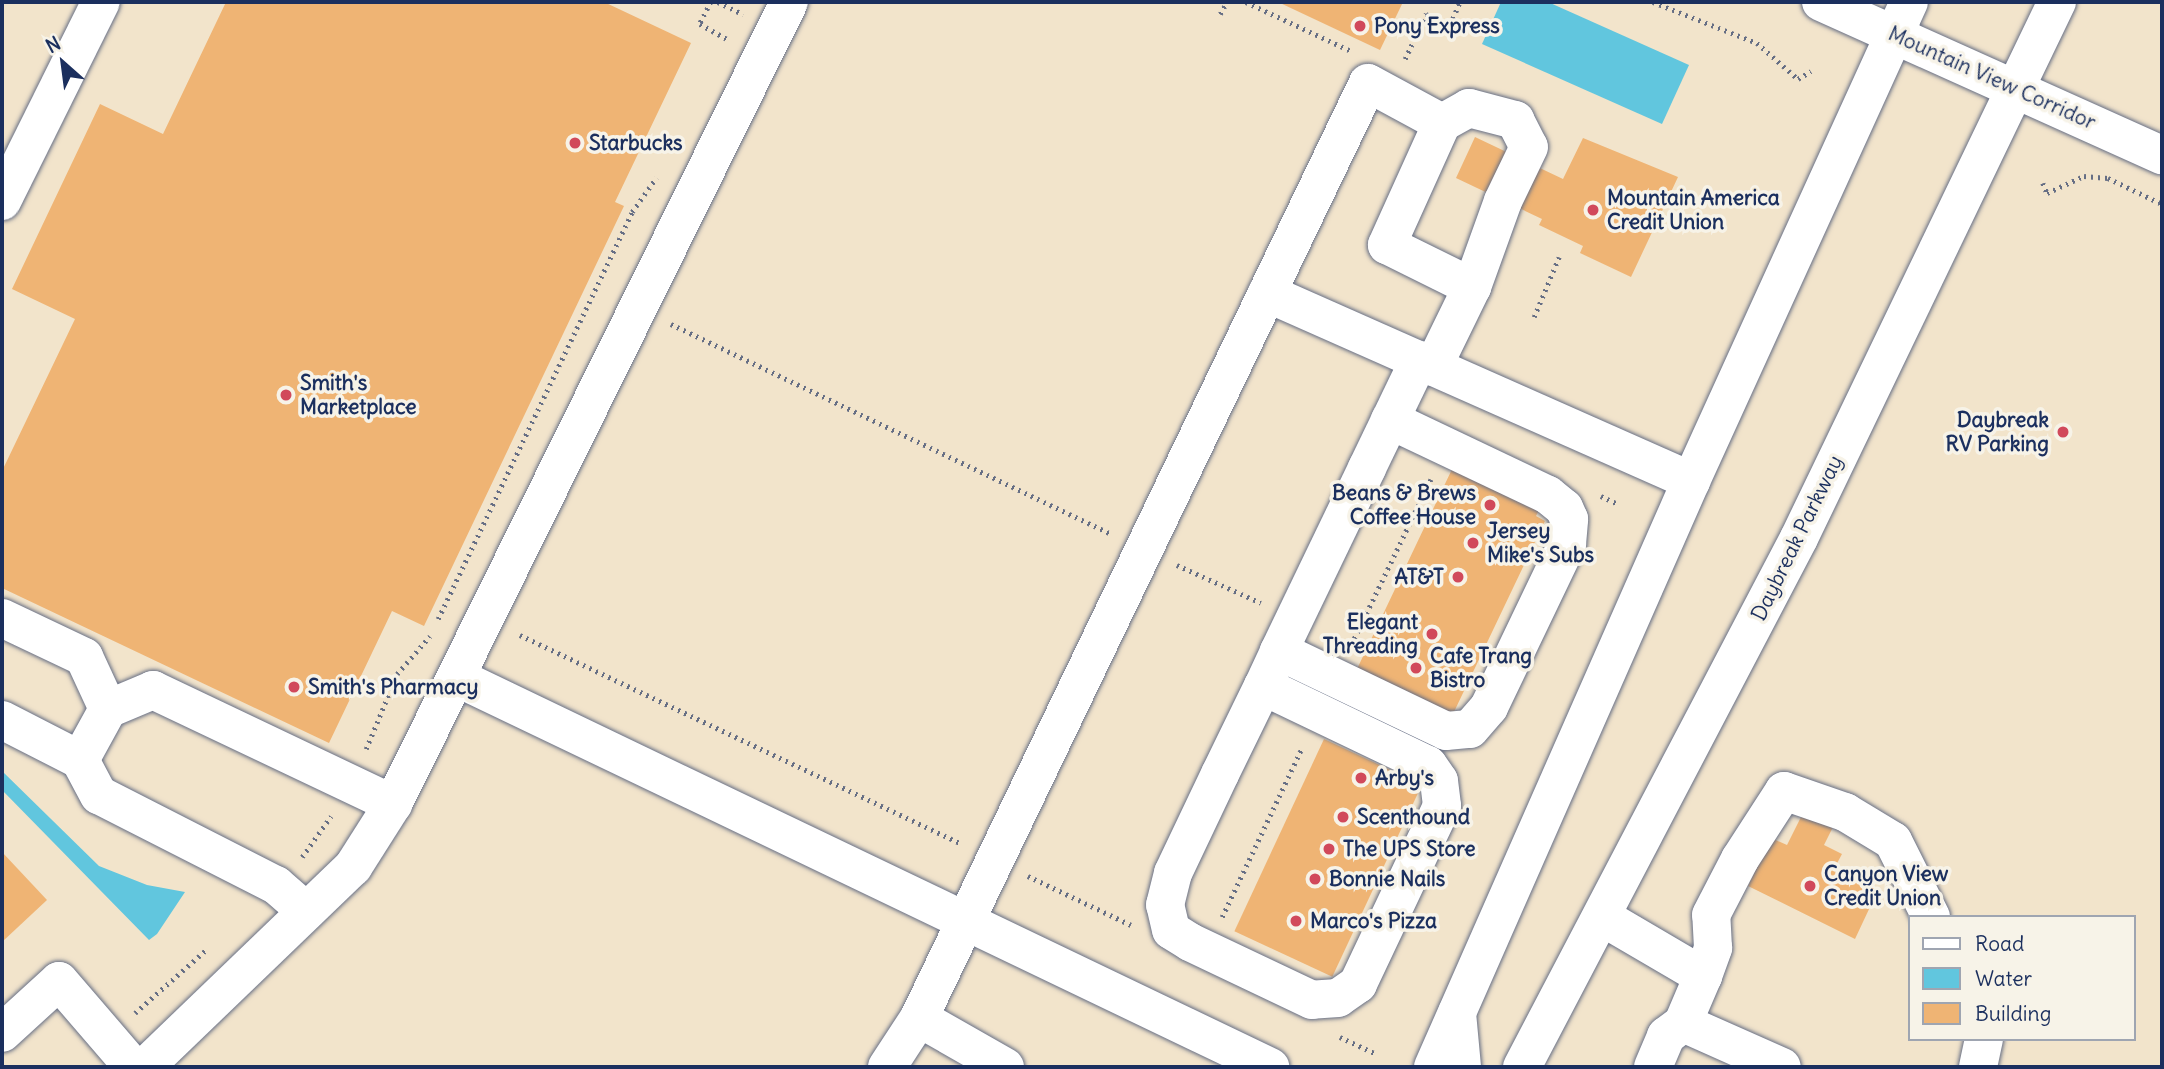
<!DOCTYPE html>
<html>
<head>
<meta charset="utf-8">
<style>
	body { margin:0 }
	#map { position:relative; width:2164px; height:1069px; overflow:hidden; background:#f2e4cb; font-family:Delius,sans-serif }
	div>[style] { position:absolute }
	.water>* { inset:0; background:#61c6de }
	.building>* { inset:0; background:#efb474; transform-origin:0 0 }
	.path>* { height:4.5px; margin-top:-2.25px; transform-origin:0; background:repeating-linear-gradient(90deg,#666e84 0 2px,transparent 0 7px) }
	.roads { filter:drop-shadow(0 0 2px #666e84) drop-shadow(0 0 2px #666e84) }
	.minor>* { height:38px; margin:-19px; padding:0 19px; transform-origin:19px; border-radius:19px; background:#fff }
	.major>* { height:38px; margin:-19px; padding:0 19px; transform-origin:19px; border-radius:19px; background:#fff }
	.highway>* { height:38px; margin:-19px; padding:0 19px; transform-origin:19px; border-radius:19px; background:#fff }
	.dots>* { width:19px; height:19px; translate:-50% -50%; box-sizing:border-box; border:4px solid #f7f3e8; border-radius:50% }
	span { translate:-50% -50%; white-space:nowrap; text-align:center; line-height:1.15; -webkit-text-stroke:7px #f7f3e8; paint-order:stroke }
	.poi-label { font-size:21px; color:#1b2f5e; font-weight:700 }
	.left { translate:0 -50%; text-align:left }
	.right { translate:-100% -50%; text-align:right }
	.street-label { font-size:21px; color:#1b2f5e }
	.frame { position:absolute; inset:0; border:4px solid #1b2f5e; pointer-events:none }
	.legend { position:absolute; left:1908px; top:915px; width:228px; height:126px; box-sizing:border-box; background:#f7f3e8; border:2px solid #9fa5b1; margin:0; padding:9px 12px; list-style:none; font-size:21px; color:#1b2f5e }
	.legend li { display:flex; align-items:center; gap:14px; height:35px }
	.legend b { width:35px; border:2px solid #9fa5b1 }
	.north { position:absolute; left:28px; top:28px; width:70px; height:70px; -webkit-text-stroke:5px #f7f3e8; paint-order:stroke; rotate:332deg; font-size:19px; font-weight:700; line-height:28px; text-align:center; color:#1b2f5e }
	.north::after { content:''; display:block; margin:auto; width:24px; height:32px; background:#1b2f5e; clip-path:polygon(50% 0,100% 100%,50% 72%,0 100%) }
</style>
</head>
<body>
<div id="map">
	<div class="water">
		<i style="clip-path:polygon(1501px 2px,1548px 2px,1689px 65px,1662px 124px,1482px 44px)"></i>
		<i style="clip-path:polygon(2px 771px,99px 866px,147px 885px,185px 892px,157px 934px,149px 940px,2px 790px)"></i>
	</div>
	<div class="building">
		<i style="clip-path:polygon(226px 2px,604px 2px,691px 43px,615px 202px,624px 206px,424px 626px,392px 611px,329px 743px,2px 588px,2px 471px,75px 319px,12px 289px,100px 104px,163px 134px)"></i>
		<i style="clip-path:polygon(1278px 2px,1403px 2px,1380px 50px)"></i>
		<i style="clip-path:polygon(1475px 137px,1563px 179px,1583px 138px,1678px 177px,1631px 277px,1580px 253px,1583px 246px,1539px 225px,1542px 219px,1456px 178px)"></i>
		<i style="clip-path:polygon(1454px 465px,1541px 506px,1536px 516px,1545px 521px,1453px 714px,1357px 669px)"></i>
		<i style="left:1324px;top:739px;width:108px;height:212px;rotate:25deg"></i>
		<i style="clip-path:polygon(1807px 805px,1837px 819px,1824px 845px,1842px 854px,1834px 869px,1878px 890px,1855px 939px,1748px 886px,1771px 838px,1787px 845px)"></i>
		<i style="clip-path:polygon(2px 852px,47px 900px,2px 942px)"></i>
	</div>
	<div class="path">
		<i style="left:711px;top:2px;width:25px;rotate:117deg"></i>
		<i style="left:700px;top:24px;width:31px;rotate:29deg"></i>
		<i style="left:718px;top:2px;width:28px;rotate:26deg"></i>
		<i style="left:1246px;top:2px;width:116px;rotate:25deg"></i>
		<i style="left:1653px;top:2px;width:112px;rotate:21.5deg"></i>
		<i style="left:1757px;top:43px;width:55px;rotate:41.3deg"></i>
		<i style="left:1798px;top:79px;width:15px;rotate:-32deg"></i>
		<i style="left:1220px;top:14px;width:14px;rotate:-60deg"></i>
		<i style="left:1405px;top:59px;width:50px;rotate:-65deg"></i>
		<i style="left:1426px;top:14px;width:26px;rotate:25deg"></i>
		<i style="left:1450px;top:25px;width:25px;rotate:-67deg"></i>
		<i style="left:2043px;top:183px;width:11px;rotate:68deg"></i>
		<i style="left:2047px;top:193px;width:41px;rotate:-24.7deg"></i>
		<i style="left:2084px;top:176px;width:24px;rotate:5deg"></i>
		<i style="left:2108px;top:178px;width:60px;rotate:25.7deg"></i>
		<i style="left:1534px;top:317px;width:65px;rotate:-67.4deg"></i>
		<i style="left:671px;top:324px;width:488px;rotate:25.5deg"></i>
		<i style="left:1601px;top:496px;width:17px;rotate:25deg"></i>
		<i style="left:1177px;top:565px;width:92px;rotate:24.3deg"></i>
		<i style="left:438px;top:619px;width:451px;rotate:-64.5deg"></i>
		<i style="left:632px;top:212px;width:42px;rotate:-54.8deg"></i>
		<i style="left:520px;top:635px;width:489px;rotate:25.3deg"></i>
		<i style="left:1351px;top:645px;width:184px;rotate:-64.3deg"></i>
		<i style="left:366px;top:749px;width:81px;rotate:-67.5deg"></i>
		<i style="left:397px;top:674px;width:50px;rotate:-49deg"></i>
		<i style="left:302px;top:857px;width:50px;rotate:-54.7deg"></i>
		<i style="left:1028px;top:876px;width:114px;rotate:25.4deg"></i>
		<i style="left:1222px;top:917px;width:187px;rotate:-64.7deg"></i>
		<i style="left:135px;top:1013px;width:96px;rotate:-41.6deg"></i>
		<i style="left:1340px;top:1037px;width:38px;rotate:25deg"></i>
	</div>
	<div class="roads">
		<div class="minor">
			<i style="left:1442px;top:123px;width:31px;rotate:-29deg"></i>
			<i style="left:1469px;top:108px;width:48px;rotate:14.6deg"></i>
			<i style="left:1515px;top:120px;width:30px;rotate:63deg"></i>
			<i style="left:1529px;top:147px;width:60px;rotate:115.7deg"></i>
			<i style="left:1503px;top:201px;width:91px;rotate:109.8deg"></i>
			<i style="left:2px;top:201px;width:222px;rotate:-63.6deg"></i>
			<i style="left:1267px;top:293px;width:464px;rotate:23.9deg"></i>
			<i style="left:2px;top:618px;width:91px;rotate:25.4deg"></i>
			<i style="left:84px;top:657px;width:57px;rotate:65.2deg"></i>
			<i style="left:1279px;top:651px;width:185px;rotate:25.6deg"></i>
			<i style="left:1446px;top:731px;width:24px;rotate:-5deg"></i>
			<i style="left:1470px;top:729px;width:29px;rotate:-49deg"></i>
			<i style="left:1489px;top:707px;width:181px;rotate:-64.4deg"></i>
			<i style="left:1567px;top:544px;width:25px;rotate:-85deg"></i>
			<i style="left:1569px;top:519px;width:12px;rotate:-114deg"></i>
			<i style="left:1564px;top:508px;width:21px;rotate:-141deg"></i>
			<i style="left:1548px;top:495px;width:175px;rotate:-154.6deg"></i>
			<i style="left:456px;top:677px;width:903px;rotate:25.6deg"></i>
			<i style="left:1263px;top:686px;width:183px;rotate:25.6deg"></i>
			<i style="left:1428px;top:765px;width:19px;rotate:55deg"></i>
			<i style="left:1439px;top:781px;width:25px;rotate:83deg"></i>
			<i style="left:1442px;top:806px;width:197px;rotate:115.3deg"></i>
			<i style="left:1358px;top:984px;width:24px;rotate:145deg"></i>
			<i style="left:1338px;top:998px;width:26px;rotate:176deg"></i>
			<i style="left:1312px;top:1000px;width:135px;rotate:-154.6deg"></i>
			<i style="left:1190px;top:942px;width:22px;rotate:-148deg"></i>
			<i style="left:1171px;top:930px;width:26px;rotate:-103deg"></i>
			<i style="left:1165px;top:905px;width:33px;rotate:-76deg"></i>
			<i style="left:1173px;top:873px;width:110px;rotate:-64.6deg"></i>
			<i style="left:1220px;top:774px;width:98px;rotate:-64deg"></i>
			<i style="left:1263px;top:686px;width:38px;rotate:-65deg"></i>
			<i style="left:1279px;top:651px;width:203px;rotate:-64.3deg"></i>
			<i style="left:1367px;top:468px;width:120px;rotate:-64.3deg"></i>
			<i style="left:2px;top:720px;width:88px;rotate:27.1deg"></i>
			<i style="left:80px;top:760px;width:40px;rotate:62deg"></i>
			<i style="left:99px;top:795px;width:199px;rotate:27deg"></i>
			<i style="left:276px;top:885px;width:40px;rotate:41deg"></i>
			<i style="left:80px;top:760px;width:58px;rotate:-61.2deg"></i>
			<i style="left:108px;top:709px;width:49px;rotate:-22.9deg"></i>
			<i style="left:153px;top:690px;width:266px;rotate:25.4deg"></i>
			<i style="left:1604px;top:918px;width:115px;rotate:30.4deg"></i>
			<i style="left:1703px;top:976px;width:51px;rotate:113.1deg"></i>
			<i style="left:1683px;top:1023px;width:108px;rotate:24deg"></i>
			<i style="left:1703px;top:976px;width:30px;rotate:-70deg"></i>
			<i style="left:1713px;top:948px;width:33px;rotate:-93deg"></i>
			<i style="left:1711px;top:915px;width:63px;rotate:-62.6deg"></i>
			<i style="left:1740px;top:859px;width:81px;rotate:-57.1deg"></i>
			<i style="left:1784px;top:791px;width:65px;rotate:19deg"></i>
			<i style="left:1845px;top:812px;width:56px;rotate:31.1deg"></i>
			<i style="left:1893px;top:841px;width:85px;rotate:63.4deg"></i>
			<i style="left:1457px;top:1013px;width:54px;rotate:84.7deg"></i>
			<i style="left:919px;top:1018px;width:99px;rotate:29.7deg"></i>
			<i style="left:2px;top:1033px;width:77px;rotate:-42.4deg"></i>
			<i style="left:59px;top:981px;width:113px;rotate:49.3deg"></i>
			<i style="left:145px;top:1067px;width:289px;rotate:-43.9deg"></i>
			<i style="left:353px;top:867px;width:75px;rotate:-57.6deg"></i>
			<i style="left:393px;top:804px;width:894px;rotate:-63.72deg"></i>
			<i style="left:887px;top:1067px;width:59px;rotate:-56.9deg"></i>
			<i style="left:919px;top:1018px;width:1037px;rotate:-64.35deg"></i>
			<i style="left:1368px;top:83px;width:84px;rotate:28.4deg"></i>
			<i style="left:1442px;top:123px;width:134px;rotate:114.3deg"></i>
			<i style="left:1387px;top:245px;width:95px;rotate:26.3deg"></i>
			<i style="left:1472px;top:287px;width:89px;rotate:116deg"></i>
			<i style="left:1653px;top:1067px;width:34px;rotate:-67deg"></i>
			<i style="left:1666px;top:1036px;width:21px;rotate:-37deg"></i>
			<i style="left:1978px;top:1067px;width:29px;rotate:-78deg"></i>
		</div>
		<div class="major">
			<i style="left:1433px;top:1067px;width:640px;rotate:-66.24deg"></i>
			<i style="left:1691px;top:481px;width:526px;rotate:-65.53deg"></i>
			<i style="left:1522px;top:1067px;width:597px;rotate:-62.36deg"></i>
			<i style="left:1799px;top:538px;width:595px;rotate:-64.3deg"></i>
		</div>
		<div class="highway">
			<i style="left:1821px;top:2px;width:374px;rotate:24.2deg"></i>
		</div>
	</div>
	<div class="dots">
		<i style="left:1360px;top:26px;background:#d1495b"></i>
		<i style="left:575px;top:143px;background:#d1495b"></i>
		<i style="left:1593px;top:210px;background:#d1495b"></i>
		<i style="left:286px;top:395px;background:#d1495b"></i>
		<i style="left:2063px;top:432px;background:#d1495b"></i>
		<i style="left:1490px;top:505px;background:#d1495b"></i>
		<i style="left:1473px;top:543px;background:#d1495b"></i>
		<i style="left:1458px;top:577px;background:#d1495b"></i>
		<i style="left:1432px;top:634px;background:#d1495b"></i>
		<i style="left:1416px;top:668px;background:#d1495b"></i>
		<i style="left:294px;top:687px;background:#d1495b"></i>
		<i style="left:1361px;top:778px;background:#d1495b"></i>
		<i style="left:1343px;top:817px;background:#d1495b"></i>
		<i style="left:1329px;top:849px;background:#d1495b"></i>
		<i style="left:1315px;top:879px;background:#d1495b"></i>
		<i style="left:1810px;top:886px;background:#d1495b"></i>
		<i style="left:1296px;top:921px;background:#d1495b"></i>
	</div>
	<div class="poi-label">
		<span class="left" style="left:1374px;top:26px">Pony Express</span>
		<span class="left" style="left:589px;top:143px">Starbucks</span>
		<span class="left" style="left:1607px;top:210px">Mountain America<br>Credit Union</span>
		<span class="left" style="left:300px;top:395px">Smith's<br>Marketplace</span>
		<span class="right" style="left:2049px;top:432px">Daybreak<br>RV Parking</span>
		<span class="right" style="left:1476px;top:505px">Beans &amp; Brews<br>Coffee House</span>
		<span class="left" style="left:1487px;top:543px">Jersey<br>Mike's Subs</span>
		<span class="right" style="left:1444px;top:577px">AT&amp;T</span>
		<span class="right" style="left:1418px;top:634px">Elegant<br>Threading</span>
		<span class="left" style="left:1430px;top:668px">Cafe Trang<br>Bistro</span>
		<span class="left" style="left:308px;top:687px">Smith's Pharmacy</span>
		<span class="left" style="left:1375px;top:778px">Arby's</span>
		<span class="left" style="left:1357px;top:817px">Scenthound</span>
		<span class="left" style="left:1343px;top:849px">The UPS Store</span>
		<span class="left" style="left:1824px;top:886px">Canyon View<br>Credit Union</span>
		<span class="left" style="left:1329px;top:879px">Bonnie Nails</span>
		<span class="left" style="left:1310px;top:921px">Marco's Pizza</span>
	</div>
	<div class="street-label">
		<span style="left:1992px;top:78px;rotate:24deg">Mountain View Corridor</span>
		<span style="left:1797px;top:538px;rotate:-64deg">Daybreak Parkway</span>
	</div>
	<div class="frame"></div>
	<ul class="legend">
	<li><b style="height:9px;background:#fff"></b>Road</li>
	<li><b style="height:19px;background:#61c6de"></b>Water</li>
	<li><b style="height:19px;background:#efb474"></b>Building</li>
	</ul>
	<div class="north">N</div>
</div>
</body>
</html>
